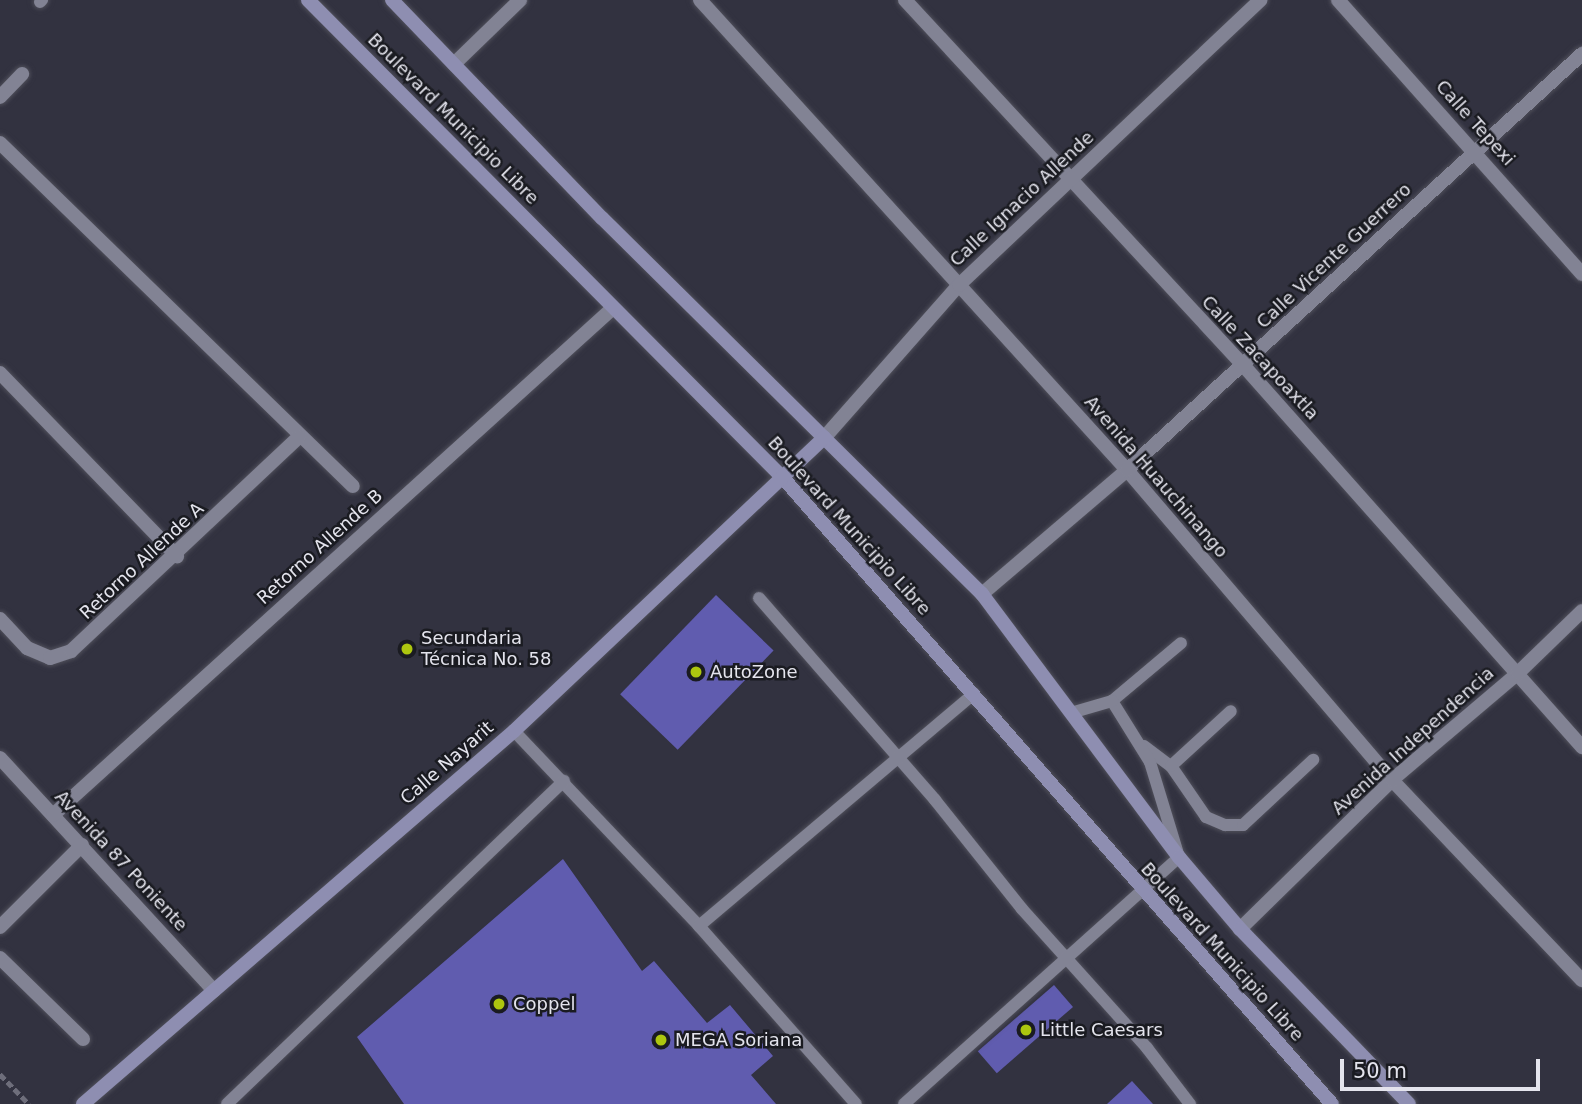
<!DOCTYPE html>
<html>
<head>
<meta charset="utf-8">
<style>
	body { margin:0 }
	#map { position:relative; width:1582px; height:1104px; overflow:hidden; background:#323240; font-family:"DejaVu Sans",sans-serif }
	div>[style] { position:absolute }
	.building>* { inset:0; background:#605caf; transform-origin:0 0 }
	.path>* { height:4.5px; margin-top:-2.25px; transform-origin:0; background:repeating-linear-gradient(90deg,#6e6e7b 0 7px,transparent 0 10.5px) }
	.roads { filter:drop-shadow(0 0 2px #4f4f5a) drop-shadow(0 0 2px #4f4f5a) }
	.lane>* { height:12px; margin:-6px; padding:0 6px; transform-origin:6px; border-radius:6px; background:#828394 }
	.street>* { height:14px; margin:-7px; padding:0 7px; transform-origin:7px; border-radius:7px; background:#828394 }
	.secondary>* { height:14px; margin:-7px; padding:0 7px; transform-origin:7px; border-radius:7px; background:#8e8eb1 }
	.dots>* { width:19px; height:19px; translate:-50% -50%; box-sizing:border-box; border:4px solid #1a1b21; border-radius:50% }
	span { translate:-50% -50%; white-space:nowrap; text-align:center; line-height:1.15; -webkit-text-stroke:5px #1a1b21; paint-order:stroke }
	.street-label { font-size:18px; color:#e4e4ed }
	.poi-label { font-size:18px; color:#e4e4ed }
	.left { translate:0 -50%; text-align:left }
	.scale { position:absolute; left:1340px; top:1059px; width:200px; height:32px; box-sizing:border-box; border:4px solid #e4e4ed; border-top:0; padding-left:9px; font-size:21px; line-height:24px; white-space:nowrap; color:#e4e4ed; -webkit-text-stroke:5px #1a1b21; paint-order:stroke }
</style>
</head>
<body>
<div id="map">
	<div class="building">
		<i style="left:716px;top:595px;width:80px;height:138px;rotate:44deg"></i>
		<i style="clip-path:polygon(563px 859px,642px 971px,654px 961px,707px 1023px,730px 1005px,773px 1056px,751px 1075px,776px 1104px,404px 1104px,357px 1037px)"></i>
		<i style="left:1054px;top:985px;width:29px;height:101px;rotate:49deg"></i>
		<i style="clip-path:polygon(1132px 1081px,1153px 1104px,1107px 1104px)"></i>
	</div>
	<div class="path">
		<i style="left:0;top:1074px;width:42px;rotate:46deg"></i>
	</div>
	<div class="roads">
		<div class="lane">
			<i style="left:40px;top:2px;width:3px;rotate:-45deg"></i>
			<i style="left:759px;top:598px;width:268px;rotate:48.9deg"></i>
			<i style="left:935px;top:800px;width:139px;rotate:51.4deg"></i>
			<i style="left:1022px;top:909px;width:187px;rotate:48deg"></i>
			<i style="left:1147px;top:1048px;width:71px;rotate:52.5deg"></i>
			<i style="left:1112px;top:701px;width:90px;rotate:-40deg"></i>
			<i style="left:514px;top:731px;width:269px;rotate:46.5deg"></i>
			<i style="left:699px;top:926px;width:237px;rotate:48.6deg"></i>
			<i style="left:1144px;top:746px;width:34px;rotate:37deg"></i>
			<i style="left:1171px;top:766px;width:62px;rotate:55.5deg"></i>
			<i style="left:1206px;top:817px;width:21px;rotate:23deg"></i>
			<i style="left:1225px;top:825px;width:18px"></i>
			<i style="left:1243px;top:825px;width:96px;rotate:-42.9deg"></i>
			<i style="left:1171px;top:766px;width:81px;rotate:-42.5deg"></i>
			<i style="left:699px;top:926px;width:360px;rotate:-40.2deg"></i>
			<i style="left:227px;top:1104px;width:467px;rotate:-43.8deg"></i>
			<i style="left:904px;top:1104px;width:370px;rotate:-41.9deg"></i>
			<i style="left:1179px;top:857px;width:99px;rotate:-107deg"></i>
			<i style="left:1150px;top:762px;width:72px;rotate:-121.9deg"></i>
			<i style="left:1112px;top:701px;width:43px;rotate:163.7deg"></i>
		</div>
		<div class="street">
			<i style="left:700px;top:0;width:635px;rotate:47.74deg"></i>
			<i style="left:1127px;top:470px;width:408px;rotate:49.5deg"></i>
			<i style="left:1392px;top:780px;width:276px;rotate:46.5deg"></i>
			<i style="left:905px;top:0;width:497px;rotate:47.2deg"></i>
			<i style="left:1243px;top:365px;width:511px;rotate:48.41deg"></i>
			<i style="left:1338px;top:0;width:367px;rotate:48.3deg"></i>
			<i style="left:454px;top:64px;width:92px;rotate:-44.1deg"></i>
			<i style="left:0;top:97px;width:32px;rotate:-46deg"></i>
			<i style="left:0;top:143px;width:492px;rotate:44.2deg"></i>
			<i style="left:0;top:373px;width:255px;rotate:46deg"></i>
			<i style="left:824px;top:438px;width:204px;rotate:-48.6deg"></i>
			<i style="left:959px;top:285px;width:415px;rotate:-43.4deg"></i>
			<i style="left:982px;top:594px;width:191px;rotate:-40.5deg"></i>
			<i style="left:1127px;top:470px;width:617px;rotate:-42.44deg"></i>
			<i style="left:0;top:619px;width:40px;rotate:47deg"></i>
			<i style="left:27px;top:648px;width:25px;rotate:23deg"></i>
			<i style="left:50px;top:658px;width:22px;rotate:-18deg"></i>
			<i style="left:71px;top:651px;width:313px;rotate:-43.2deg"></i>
			<i style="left:0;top:758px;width:316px;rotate:47.4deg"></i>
			<i style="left:53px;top:815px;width:755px;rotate:-42.16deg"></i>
			<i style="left:0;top:927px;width:116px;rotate:-45deg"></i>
			<i style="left:1240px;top:929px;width:213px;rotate:-44.4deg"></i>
			<i style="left:1392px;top:780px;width:165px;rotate:-40.3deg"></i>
			<i style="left:1518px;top:673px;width:89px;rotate:-44.1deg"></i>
			<i style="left:0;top:958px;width:116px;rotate:44.3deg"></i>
		</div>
		<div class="secondary">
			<i style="left:308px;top:0;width:675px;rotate:45.18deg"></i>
			<i style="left:784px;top:479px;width:831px;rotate:48.76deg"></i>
			<i style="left:392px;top:0;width:303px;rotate:46.1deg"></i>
			<i style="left:602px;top:218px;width:535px;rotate:44.7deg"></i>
			<i style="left:982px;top:594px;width:329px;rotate:53.2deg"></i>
			<i style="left:1179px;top:857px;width:94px;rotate:49.7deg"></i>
			<i style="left:1240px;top:929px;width:243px;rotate:46deg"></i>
			<i style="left:83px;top:1104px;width:570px;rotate:-40.87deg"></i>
			<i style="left:514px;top:731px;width:427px;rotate:-43.4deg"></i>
		</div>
	</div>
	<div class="dots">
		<i style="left:407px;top:649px;background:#adc60f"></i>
		<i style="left:696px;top:672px;background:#adc60f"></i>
		<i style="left:499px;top:1004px;background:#adc60f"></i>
		<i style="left:1026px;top:1030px;background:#adc60f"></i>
		<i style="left:661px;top:1040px;background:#adc60f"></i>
	</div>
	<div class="street-label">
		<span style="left:453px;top:119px;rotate:45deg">Boulevard Municipio Libre</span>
		<span style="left:1475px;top:123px;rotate:48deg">Calle Tepexi</span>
		<span style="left:1022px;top:199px;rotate:-43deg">Calle Ignacio Allende</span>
		<span style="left:1334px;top:256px;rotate:-43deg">Calle Vicente Guerrero</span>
		<span style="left:1260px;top:358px;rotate:47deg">Calle Zacapoaxtla</span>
		<span style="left:1156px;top:477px;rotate:49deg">Avenida Huauchinango</span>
		<span style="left:849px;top:526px;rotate:48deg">Boulevard Municipio Libre</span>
		<span style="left:320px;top:547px;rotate:-42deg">Retorno Allende B</span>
		<span style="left:142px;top:561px;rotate:-43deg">Retorno Allende A</span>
		<span style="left:1413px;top:741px;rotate:-42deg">Avenida Independencia</span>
		<span style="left:447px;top:763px;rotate:-41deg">Calle Nayarit</span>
		<span style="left:121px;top:861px;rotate:47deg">Avenida 87 Poniente</span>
		<span style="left:1222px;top:952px;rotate:48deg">Boulevard Municipio Libre</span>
	</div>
	<div class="poi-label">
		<span class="left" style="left:421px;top:649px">Secundaria<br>Técnica No. 58</span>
		<span class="left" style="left:710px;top:672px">AutoZone</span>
		<span class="left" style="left:513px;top:1004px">Coppel</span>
		<span class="left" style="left:1040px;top:1030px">Little Caesars</span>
		<span class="left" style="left:675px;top:1040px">MEGA Soriana</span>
	</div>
	<div class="scale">50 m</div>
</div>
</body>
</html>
